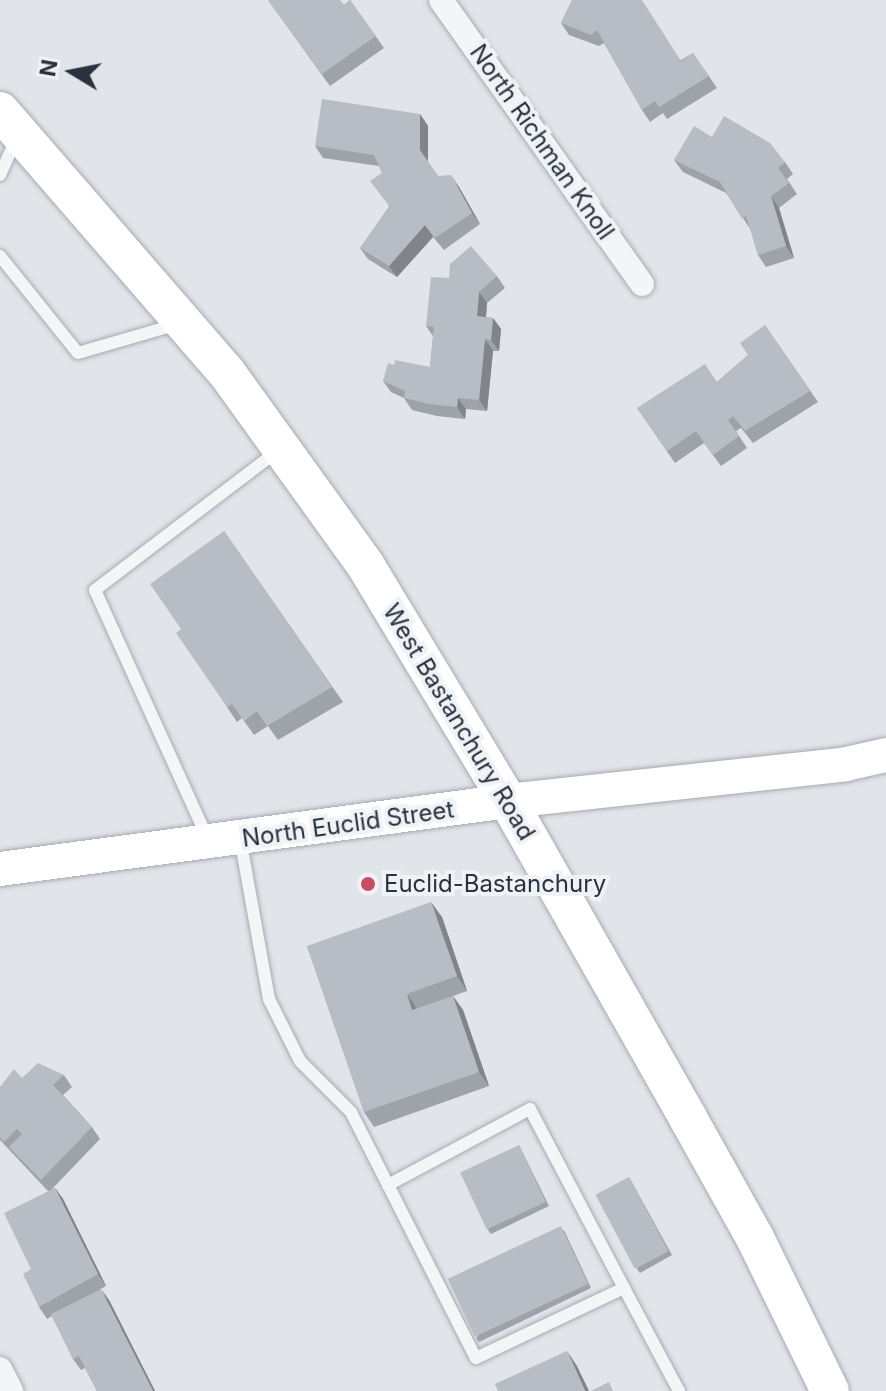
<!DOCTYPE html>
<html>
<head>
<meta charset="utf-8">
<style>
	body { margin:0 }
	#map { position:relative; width:886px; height:1391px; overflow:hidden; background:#e1e4e8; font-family:Inter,sans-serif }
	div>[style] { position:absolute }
	.roads { filter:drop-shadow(0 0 2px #a6abb2) drop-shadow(0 0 2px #a6abb2) }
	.lane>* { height:12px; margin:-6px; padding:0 6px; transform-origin:6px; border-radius:6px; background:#f3f5f7 }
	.street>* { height:24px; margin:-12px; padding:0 12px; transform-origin:12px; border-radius:12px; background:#f3f5f7 }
	.secondary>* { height:34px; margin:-17px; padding:0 17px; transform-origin:17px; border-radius:17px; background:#fff }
	.primary>* { height:38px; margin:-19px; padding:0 19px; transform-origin:19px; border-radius:19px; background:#fff }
	.wall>* { inset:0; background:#9ea3a9 }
	.shaded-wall>* { inset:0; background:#81848a }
	.building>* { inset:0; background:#b8bdc5; transform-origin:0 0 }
	.dots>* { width:22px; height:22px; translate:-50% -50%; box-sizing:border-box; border:4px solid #f0f3f6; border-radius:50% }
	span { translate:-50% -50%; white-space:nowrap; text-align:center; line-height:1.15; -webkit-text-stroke:8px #f0f3f6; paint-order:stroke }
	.street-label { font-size:24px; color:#2a323f }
	.poi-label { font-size:24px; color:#2a323f }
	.left { translate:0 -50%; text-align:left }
	.north { position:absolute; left:32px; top:32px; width:80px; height:80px; -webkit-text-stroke:6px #f0f3f6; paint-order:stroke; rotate:280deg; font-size:22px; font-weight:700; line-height:32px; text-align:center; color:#2a323f }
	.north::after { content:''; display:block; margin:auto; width:28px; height:36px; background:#2a323f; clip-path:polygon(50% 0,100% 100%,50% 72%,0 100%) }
</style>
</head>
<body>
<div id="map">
	<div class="roads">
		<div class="lane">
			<i style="left:0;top:175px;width:39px;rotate:-66deg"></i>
			<i style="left:0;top:256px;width:124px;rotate:51.2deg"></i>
			<i style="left:78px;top:353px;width:104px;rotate:-16.2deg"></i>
			<i style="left:207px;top:837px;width:271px;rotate:-114.4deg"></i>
			<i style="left:95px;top:590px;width:231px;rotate:-37.3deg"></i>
			<i style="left:240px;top:838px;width:164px;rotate:79.8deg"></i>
			<i style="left:269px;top:999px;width:69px;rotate:63.4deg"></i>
			<i style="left:300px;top:1061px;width:72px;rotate:45deg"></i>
			<i style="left:351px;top:1112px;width:276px;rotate:63.1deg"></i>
			<i style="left:476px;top:1358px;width:164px;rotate:-25.3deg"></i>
			<i style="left:624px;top:1288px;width:117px;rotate:61.9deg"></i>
			<i style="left:388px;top:1185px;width:161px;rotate:-28.2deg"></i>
			<i style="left:530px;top:1109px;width:202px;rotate:62.3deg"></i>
		</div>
		<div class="street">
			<i style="left:441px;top:0;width:348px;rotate:54.7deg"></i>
			<i style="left:0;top:1369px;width:25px;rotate:63deg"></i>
		</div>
		<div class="secondary">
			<i style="left:0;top:869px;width:513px;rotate:-7.62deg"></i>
			<i style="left:508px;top:801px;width:340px;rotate:-6.2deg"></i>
			<i style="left:846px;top:764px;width:41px;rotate:-12.7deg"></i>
		</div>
		<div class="primary">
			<i style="left:0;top:111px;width:347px;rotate:49.1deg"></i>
			<i style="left:227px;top:373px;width:238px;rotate:54.2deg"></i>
			<i style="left:366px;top:566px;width:275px;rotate:58.9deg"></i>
			<i style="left:508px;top:801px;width:365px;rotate:60.4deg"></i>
			<i style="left:688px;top:1118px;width:137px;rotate:60.8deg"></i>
			<i style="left:755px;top:1238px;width:170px;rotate:63.9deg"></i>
		</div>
	</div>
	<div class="wall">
		<i style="clip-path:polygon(268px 0,344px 5px,350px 0,384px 48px,330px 86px)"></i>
		<i style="clip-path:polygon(572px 0,681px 60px,693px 53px,717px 88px,667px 119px,663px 113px,650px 122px,642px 110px,604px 43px,599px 46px,569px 35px,561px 23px)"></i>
		<i style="clip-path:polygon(420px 114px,428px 126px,428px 162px,438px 176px,459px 187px,480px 224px,444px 250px,433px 237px,397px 277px,368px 259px,360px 248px,389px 207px,382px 173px,379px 166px,323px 158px,315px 146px)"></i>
		<i style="clip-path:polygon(712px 137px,785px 162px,793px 174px,787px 179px,797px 194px,779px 208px,794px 258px,766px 267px,758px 255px,751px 230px,726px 193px,683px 172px,674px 160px)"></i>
		<i style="clip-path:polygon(497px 276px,505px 288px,487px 303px,486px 317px,493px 318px,501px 329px,499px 351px,493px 351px,487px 411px,466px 409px,465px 419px,437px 416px,412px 410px,404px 398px,391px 392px,383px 381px,394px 365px,430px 367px,433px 336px,426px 326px,449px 278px)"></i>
		<i style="clip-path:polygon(765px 325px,818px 402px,753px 443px,741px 428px,736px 431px,747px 448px,721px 466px,704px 443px,675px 463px,637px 408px,717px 382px,748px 355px)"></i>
		<i style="clip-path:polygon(224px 531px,343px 702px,278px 740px,268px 726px,254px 735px,242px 718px,237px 722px,227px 707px,181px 629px)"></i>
		<i style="clip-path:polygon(442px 917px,467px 991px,453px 996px,463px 1010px,489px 1086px,374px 1127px,364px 1112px,307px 946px)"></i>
		<i style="clip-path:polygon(64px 1075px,72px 1087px,63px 1095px,92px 1127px,100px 1139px,52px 1189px,55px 1188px,63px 1199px,106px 1286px,99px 1290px,109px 1300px,155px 1391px,97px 1391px,85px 1368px,81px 1370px,73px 1359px,52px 1316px,47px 1319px,39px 1307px,31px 1269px,48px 1191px,0 1140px,0 1087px,22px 1078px)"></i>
		<i style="clip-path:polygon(519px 1145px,549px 1206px,491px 1234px,488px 1230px)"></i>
		<i style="clip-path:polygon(629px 1177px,672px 1255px,640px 1273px,637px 1269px)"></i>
		<i style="clip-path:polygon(564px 1230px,591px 1288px,479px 1342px,476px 1338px)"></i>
	</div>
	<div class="shaded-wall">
		<i style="clip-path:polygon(420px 114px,428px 126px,428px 162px,420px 150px)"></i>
		<i style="clip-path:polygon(451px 175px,459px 187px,480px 224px,472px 213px)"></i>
		<i style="clip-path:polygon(771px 196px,779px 208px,794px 258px,786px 246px)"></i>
		<i style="clip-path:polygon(425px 225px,433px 237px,397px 277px,389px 266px)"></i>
		<i style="clip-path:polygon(479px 292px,487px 303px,485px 328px,477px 316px)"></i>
		<i style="clip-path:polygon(493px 318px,501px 329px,499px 351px,491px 340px)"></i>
		<i style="clip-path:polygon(485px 339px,493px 351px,487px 411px,479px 400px)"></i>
		<i style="clip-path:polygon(458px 398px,466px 409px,465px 419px,457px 407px)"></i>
		<i style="clip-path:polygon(431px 902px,442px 917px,467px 991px,457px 976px)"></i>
		<i style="clip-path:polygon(407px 994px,417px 1009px,412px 1010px)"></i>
		<i style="clip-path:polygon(453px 996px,463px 1010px,489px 1086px,479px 1072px)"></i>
		<i style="clip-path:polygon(55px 1188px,63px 1199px,106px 1286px,98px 1274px)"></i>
		<i style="clip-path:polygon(101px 1289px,109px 1300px,155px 1391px,153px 1391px)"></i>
		<i style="clip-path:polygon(567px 1351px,577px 1366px,589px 1391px,585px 1391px)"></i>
	</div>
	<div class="building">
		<i style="clip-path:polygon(268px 0,340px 0,344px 5px,350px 0,376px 36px,322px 74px)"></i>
		<i style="clip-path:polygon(572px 0,642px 0,681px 61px,693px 53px,709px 76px,659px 107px,655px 101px,642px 110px,597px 30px,591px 35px,561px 23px)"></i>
		<i style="clip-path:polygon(322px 99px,420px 114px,420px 150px,438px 176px,451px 175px,472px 213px,435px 238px,425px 225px,389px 266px,360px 248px,390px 207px,370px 181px,382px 173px,374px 155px,315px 146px)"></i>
		<i style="clip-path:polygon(724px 116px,770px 143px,785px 162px,778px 168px,789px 183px,771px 196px,786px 246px,758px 255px,746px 216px,742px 219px,720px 182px,674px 160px,694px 126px,712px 137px)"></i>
		<i style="clip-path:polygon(471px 246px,497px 276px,479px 292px,477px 316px,493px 318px,491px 340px,485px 339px,479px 400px,458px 398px,457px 407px,429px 404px,404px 398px,405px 391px,383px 381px,388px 363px,394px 365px,395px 360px,430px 367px,434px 327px,426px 326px,431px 277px,449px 278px,450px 264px)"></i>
		<i style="clip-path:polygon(765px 325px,810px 391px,745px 431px,733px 416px,728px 420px,739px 436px,713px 455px,696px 431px,667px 451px,637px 408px,705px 364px,717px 382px,748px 355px,740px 343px)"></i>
		<i style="clip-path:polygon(224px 531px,332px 687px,267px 726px,257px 711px,244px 721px,232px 704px,227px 707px,176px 633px,181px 629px,150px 584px)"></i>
		<i style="clip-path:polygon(431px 902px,457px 976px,407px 994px,412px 1010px,453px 996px,479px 1072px,364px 1112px,307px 946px)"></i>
		<i style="clip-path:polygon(38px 1063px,64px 1075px,53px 1085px,92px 1127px,41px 1180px,9px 1147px,22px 1134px,17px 1129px,4px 1142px,0 1137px,0 1087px,14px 1069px,22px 1078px)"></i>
		<i style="left:519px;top:1145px;width:63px;height:65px;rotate:65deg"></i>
		<i style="left:629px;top:1177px;width:84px;height:38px;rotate:62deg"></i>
		<i style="clip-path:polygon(55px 1188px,98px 1274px,39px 1307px,23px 1274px,31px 1269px,4px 1213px)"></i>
		<i style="left:561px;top:1226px;width:64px;height:125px;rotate:65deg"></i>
		<i style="clip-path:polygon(101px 1289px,153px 1391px,97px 1391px,79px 1356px,73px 1359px,51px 1314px)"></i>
		<i style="clip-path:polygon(567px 1351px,585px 1391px,498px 1391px,495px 1384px)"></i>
		<i style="clip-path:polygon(609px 1382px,613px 1391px,591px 1391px)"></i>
	</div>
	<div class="dots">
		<i style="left:368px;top:884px;background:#c64d64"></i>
	</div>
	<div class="street-label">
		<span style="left:542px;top:142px;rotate:55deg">North Richman Knoll</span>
		<span style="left:459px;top:722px;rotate:59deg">West Bastanchury Road</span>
		<span style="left:348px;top:824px;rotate:-8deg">North Euclid Street</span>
	</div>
	<div class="poi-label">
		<span class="left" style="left:384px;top:884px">Euclid-Bastanchury</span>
	</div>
	<div class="north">N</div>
</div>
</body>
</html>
